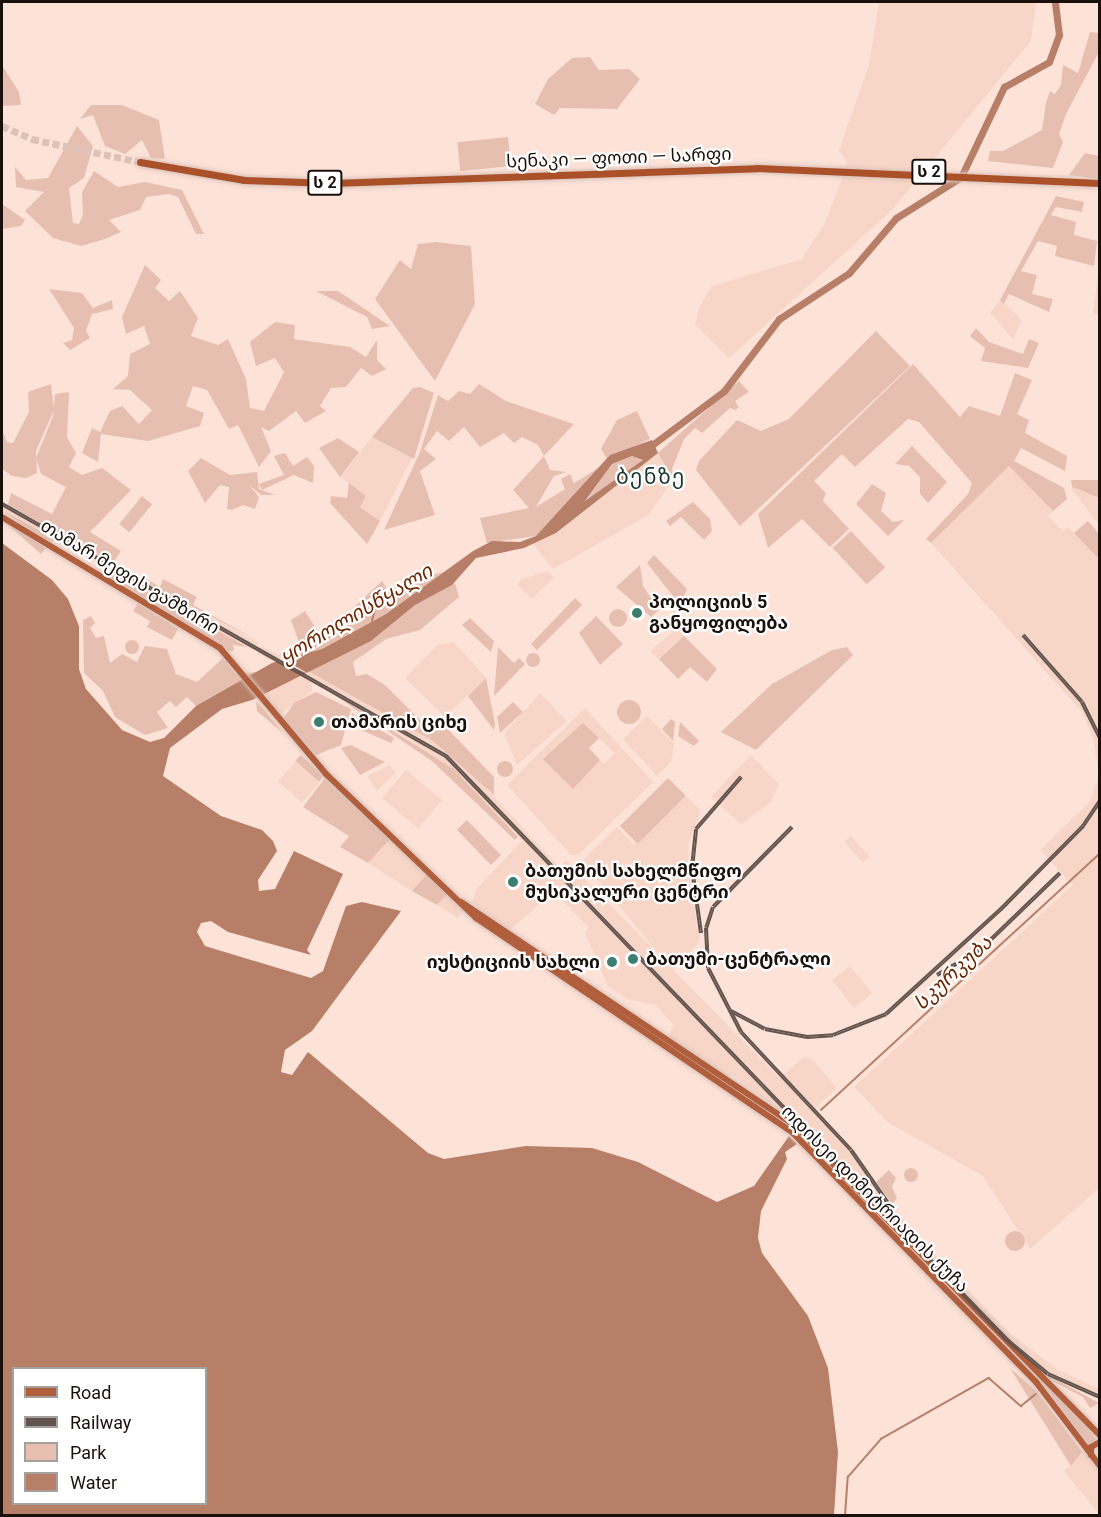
<!DOCTYPE html>
<html>
<head>
<meta charset="utf-8">
<style>
	body { margin:0 }
	#map { position:relative; width:1101px; height:1517px; overflow:hidden; background:#fde2d8; font-family:Roboto,"Noto Sans Georgian",sans-serif }
	div>[style] { position:absolute }
	.built>* { inset:0; background:#f7d6c8; transform-origin:0 0 }
	.green>* { inset:0; background:#e7bfb0; transform-origin:0 0 }
	.round { border-radius:50% }
	.water>* { inset:0; background:#b77f68 }
	.pier>* { inset:0; background:#fde2d8 }
	.stream>* { height:1.5px; margin:-0.75px; padding:0 0.75px; transform-origin:0.75px; border-radius:0.75px; background:#b77f68 }
	.river>* { height:7px; margin:-3.5px; padding:0 3.5px; transform-origin:3.5px; border-radius:3.5px; background:#b77f68 }
	.trunk-tunnel>* { height:7px; margin-top:-3.5px; transform-origin:0; background:repeating-linear-gradient(90deg,#dbc3ba 0 7px,transparent 0 10.5px) }
	.roads { filter:drop-shadow(0 0 2px #d9c1b8) drop-shadow(0 0 2px #d9c1b8) }
	.primary>* { height:6px; margin:-3px; padding:0 3px; transform-origin:3px; border-radius:3px; background:#b05e3c }
	.trunk>* { height:7px; margin:-3.5px; padding:0 3.5px; transform-origin:3.5px; border-radius:3.5px; background:#aa5129 }
	.rail>* { height:4px; margin-top:-2px; transform-origin:0; background:repeating-linear-gradient(90deg,#fff 0 4.5px,#63544e 0 9px); box-sizing:border-box; border-block:2px solid #63544e }
	.dots>* { width:16px; height:16px; translate:-50% -50%; box-sizing:border-box; border:3px solid #fff; border-radius:50% }
	span { translate:-50% -50%; white-space:nowrap; text-align:center; line-height:1.15; -webkit-text-stroke:4.5px #fff; paint-order:stroke }
	.shield-label span { padding:2px 4px; background:#fff; border:2px solid; border-radius:4px; -webkit-text-stroke-width:0 }
	.shield-label { font-size:16px; color:#1a110d; font-weight:700 }
	.street-label { font-size:18px; color:#1a110d }
	.poi-label { font-size:18px; color:#1a110d; font-weight:700 }
	.left { translate:0 -50%; text-align:left }
	.right { translate:-100% -50%; text-align:right }
	.water-label { font-size:20px; color:#6b2501; font-style:italic }
	.quarter-label { font-size:21px; color:#173730; letter-spacing:1.5px }
	.frame { position:absolute; inset:0; border:3px solid #1a110d; pointer-events:none }
	.legend { position:absolute; left:12px; top:1367px; width:195px; height:138px; box-sizing:border-box; background:#fff; border:2px solid #a3a09e; margin:0; padding:8px 10px; list-style:none; font-size:18px; color:#1a110d }
	.legend li { display:flex; align-items:center; gap:12px; height:30px }
	.legend b { width:30px; border:2px solid #a3a09e }
</style>
</head>
<body>
<div id="map">
	<div class="built">
		<i style="clip-path:polygon(879px 2px,1036px 2px,1031px 41px,892px 210px,729px 358px,695px 324px,700px 306px,712px 286px,802px 259px,825px 223px,843px 176px,847px 162px,839px 150px,869px 65px)"></i>
		<i style="clip-path:polygon(1098px 274px,1100px 275px,1099px 315px,1093px 314px)"></i>
		<i style="clip-path:polygon(1000px 300px,1022px 320px,1013px 339px,990px 313px)"></i>
		<i style="clip-path:polygon(372px 437px,412px 458px,380px 521px,360px 507px,366px 496px,340px 477px)"></i>
		<i style="clip-path:polygon(658px 453px,674px 479px,647px 516px,553px 569px,533px 544px,557px 533px)"></i>
		<i style="clip-path:polygon(1009px 466px,1053px 511px,1048px 516px,1063px 531px,1068px 527px,1099px 559px,1099px 1188px,1030px 1249px,983px 1176px,889px 1123px,854px 1087px,1073px 885px,1040px 850px,1090px 802px,1099px 774px,1093px 738px,1082px 712px,931px 543px)"></i>
		<i style="clip-path:polygon(1073px 487px,1099px 498px,1099px 525px,1073px 491px)"></i>
		<i style="clip-path:polygon(2px 502px,148px 583px,259px 643px,252px 650px,2px 510px)"></i>
		<i style="clip-path:polygon(548px 571px,554px 578px,532px 599px,518px 586px,521px 579px)"></i>
		<i style="left:677px;top:628px;width:11px;height:35px;rotate:49deg"></i>
		<i style="clip-path:polygon(454px 642px,486px 678px,445px 717px,405px 678px,437px 645px)"></i>
		<i style="clip-path:polygon(262px 646px,279px 655px,288px 659px,275px 663px,257px 653px)"></i>
		<i style="clip-path:polygon(308px 671px,433px 741px,471px 772px,559px 867px,566px 860px,663px 959px,582px 861px,617px 827px,634px 845px,686px 796px,701px 811px,689px 841px,688px 871px,700px 941px,673px 970px,780px 1078px,804px 1057px,811px 1058px,837px 1088px,815px 1108px,914px 1233px,1008px 1332px,1058px 1370px,1099px 1389px,1099px 1399px,1044px 1373px,1025px 1358px,794px 1122px,731px 1074px,729px 1077px,669px 1037px,673px 1024px,655px 1005px,627px 999px,608px 986px,585px 933px,589px 928px,554px 891px,509px 931px,472px 902px,477px 888px,522px 841px,454px 769px,355px 704px,311px 680px,312px 691px,279px 715px,260px 695px)"></i>
		<i style="clip-path:polygon(540px 693px,567px 721px,517px 765px,504px 734px)"></i>
		<i style="clip-path:polygon(evenodd,585px 708px,653px 782px,578px 855px,571px 855px,507px 785px,585px 708px,582px 723px,615px 753px,604px 764px,600px 760px,573px 789px,582px 723px)"></i>
		<i style="clip-path:polygon(647px 716px,674px 744px,671px 762px,657px 776px,623px 739px)"></i>
		<i style="clip-path:polygon(751px 755px,779px 784px,770px 803px,741px 824px,711px 797px)"></i>
		<i style="left:295px;top:762px;width:32px;height:26px;rotate:41deg"></i>
		<i style="clip-path:polygon(390px 765px,395px 773px,377px 791px,367px 776px)"></i>
		<i style="left:406px;top:770px;width:47px;height:37px;rotate:40deg"></i>
		<i style="left:851px;top:836px;width:28px;height:9px;rotate:48deg"></i>
		<i style="clip-path:polygon(390px 839px,427px 874px,412px 891px,368px 863px)"></i>
		<i style="clip-path:polygon(447px 894px,463px 910px,458px 918px,437px 905px)"></i>
		<i style="left:850px;top:966px;width:35px;height:23px;rotate:51deg"></i>
		<i style="clip-path:polygon(1084px 1450px,1099px 1471px,1099px 1514px,1064px 1471px)"></i>
	</div>
	<div class="green">
		<i style="clip-path:polygon(1090px 32px,1099px 33px,1099px 52px,1066px 114px,1059px 134px,1063px 142px,1053px 168px,988px 161px,990px 151px,1003px 151px,1042px 130px,1046px 103px,1050px 91px,1055px 94px,1061px 85px,1063px 65px,1078px 73px)"></i>
		<i style="clip-path:polygon(590px 57px,599px 70px,629px 69px,640px 79px,617px 109px,560px 108px,554px 115px,535px 104px,548px 79px,572px 58px)"></i>
		<i style="clip-path:polygon(2px 65px,19px 92px,21px 105px,2px 106px)"></i>
		<i style="clip-path:polygon(91px 105px,122px 105px,159px 120px,165px 159px,151px 158px,142px 140px,125px 154px,105px 146px,93px 115px,80px 119px)"></i>
		<i style="clip-path:polygon(77px 126px,93px 146px,84px 178px,69px 188px,73px 223px,79px 224px,83px 215px,82px 192px,94px 171px,118px 187px,145px 182px,182px 190px,204px 234px,196px 234px,178px 197px,169px 194px,146px 197px,140px 210px,109px 220px,121px 232px,105px 239px,81px 246px,53px 238px,25px 211px,44px 192px,16px 187px,15px 167px,26px 180px,48px 178px)"></i>
		<i style="left:508px;top:137px;width:29px;height:51px;rotate:84deg"></i>
		<i style="clip-path:polygon(1085px 153px,1099px 156px,1099px 179px,1069px 175px)"></i>
		<i style="clip-path:polygon(1056px 196px,1084px 202px,1082px 212px,1056px 207px,1051px 215px,1076px 222px,1074px 235px,1097px 241px,1094px 266px,1055px 256px,1057px 246px,1038px 241px,1021px 271px,1037px 275px,1032px 294px,1053px 299px,1049px 312px,1009px 294px,1004px 304px,1000px 300px)"></i>
		<i style="clip-path:polygon(2px 204px,25px 220px,21px 226px,2px 229px)"></i>
		<i style="clip-path:polygon(436px 242px,471px 246px,475px 304px,435px 381px,375px 299px,400px 260px,411px 269px,418px 244px)"></i>
		<i style="clip-path:polygon(145px 265px,161px 280px,155px 288px,169px 301px,180px 291px,198px 318px,191px 336px,218px 345px,228px 339px,246px 379px,250px 408px,264px 411px,284px 372px,275px 358px,256px 366px,250px 342px,275px 322px,295px 325px,294px 339px,350px 347px,366px 357px,377px 340px,377px 360px,386px 369px,372px 376px,361px 368px,346px 387px,331px 388px,320px 406px,326px 411px,305px 423px,296px 411px,269px 431px,261px 427px,271px 451px,259px 467px,238px 425px,229px 429px,207px 390px,193px 386px,186px 406px,204px 413px,200px 426px,148px 441px,101px 434px,98px 462px,82px 453px,92px 428px,100px 432px,110px 411px,122px 406px,139px 424px,152px 410px,130px 390px,113px 389px,128px 376px,130px 354px,150px 344px,144px 326px,126px 334px,122px 317px)"></i>
		<i style="clip-path:polygon(49px 289px,82px 293px,93px 308px,112px 300px,113px 309px,92px 314px,86px 331px,90px 338px,70px 350px,63px 343px,72px 340px,74px 328px)"></i>
		<i style="clip-path:polygon(316px 291px,338px 291px,390px 326px,372px 329px,367px 317px)"></i>
		<i style="clip-path:polygon(976px 328px,989px 342px,1023px 354px,1029px 339px,1039px 343px,1028px 368px,981px 361px,985px 348px,970px 336px)"></i>
		<i style="clip-path:polygon(876px 331px,910px 366px,740px 526px,696px 470px,699px 461px,737px 420px,761px 431px,789px 419px)"></i>
		<i style="clip-path:polygon(913px 364px,960px 417px,969px 406px,1000px 416px,1015px 373px,1032px 380px,1017px 414px,1029px 420px,1025px 433px,1067px 456px,1065px 471px,1021px 448px,1014px 461px,1064px 488px,1067px 499px,1053px 511px,1009px 466px,931px 543px,926px 539px,968px 494px,972px 483px,919px 422px,908px 419px,855px 467px,842px 454px,814px 481px,826px 493px,823px 501px,849px 529px,830px 547px,802px 519px,768px 548px,758px 514px)"></i>
		<i style="clip-path:polygon(739px 381px,749px 392px,735px 401px,739px 407px,735px 410px,730px 408px,702px 433px,695px 428px,684px 439px,672px 469px,674px 480px,658px 453px)"></i>
		<i style="clip-path:polygon(51px 384px,54px 410px,36px 451px,37px 473px,26px 478px,12px 476px,2px 469px,2px 430px,7px 442px,13px 443px,29px 412px,28px 392px)"></i>
		<i style="clip-path:polygon(479px 384px,506px 401px,574px 424px,544px 456px,550px 470px,566px 472px,554px 476px,536px 507px,565px 489px,561px 479px,570px 474px,574px 483px,600px 467px,536px 536px,487px 543px,480px 518px,529px 508px,513px 490px,544px 456px,538px 445px,522px 437px,514px 443px,504px 433px,480px 447px,464px 427px,449px 441px,437px 431px,424px 449px,436px 459px,420px 471px,435px 515px,384px 530px,420px 452px,438px 395px,448px 401px,459px 391px,470px 394px)"></i>
		<i style="clip-path:polygon(420px 387px,434px 393px,414px 459px,372px 437px,413px 388px)"></i>
		<i style="clip-path:polygon(69px 392px,67px 437px,76px 453px,69px 467px,82px 475px,102px 468px,131px 490px,90px 532px,121px 551px,113px 563px,8px 505px,11px 493px,52px 514px,66px 487px,41px 474px,36px 458px,53px 416px,55px 394px)"></i>
		<i style="clip-path:polygon(637px 411px,650px 439px,607px 459px,601px 449px,617px 420px)"></i>
		<i style="clip-path:polygon(338px 438px,359px 452px,340px 477px,319px 448px)"></i>
		<i style="clip-path:polygon(912px 446px,947px 482px,928px 503px,920px 494px,920px 477px,909px 466px,895px 464px)"></i>
		<i style="clip-path:polygon(285px 453px,293px 466px,307px 457px,314px 466px,313px 483px,294px 475px,262px 490px,259px 484px,284px 475px,274px 456px)"></i>
		<i style="clip-path:polygon(632px 456px,643px 460px,585px 502px,612px 464px)"></i>
		<i style="clip-path:polygon(201px 458px,230px 475px,257px 472px,259px 489px,275px 495px,261px 495px,249px 485px,259px 497px,255px 509px,243px 505px,232px 510px,227px 509px,229px 487px,220px 485px,205px 503px,188px 471px)"></i>
		<i style="clip-path:polygon(1071px 480px,1099px 480px,1099px 498px,1073px 487px,1073px 491px)"></i>
		<i style="clip-path:polygon(349px 483px,366px 496px,360px 507px,380px 521px,367px 544px,330px 503px,331px 496px,347px 498px)"></i>
		<i style="clip-path:polygon(872px 484px,886px 493px,881px 511px,893px 522px,904px 520px,888px 536px,856px 504px)"></i>
		<i style="left:142px;top:496px;width:13px;height:36px;rotate:39deg"></i>
		<i style="clip-path:polygon(693px 502px,710px 519px,712px 531px,704px 540px,681px 517px,670px 526px,666px 521px)"></i>
		<i style="clip-path:polygon(2px 510px,55px 539px,49px 544px)"></i>
		<i style="clip-path:polygon(1088px 521px,1099px 534px,1099px 559px,1074px 533px)"></i>
		<i style="clip-path:polygon(5px 522px,46px 548px,41px 554px)"></i>
		<i style="left:851px;top:531px;width:50px;height:25px;rotate:47deg"></i>
		<i style="clip-path:polygon(654px 555px,687px 589px,680px 605px,647px 563px)"></i>
		<i style="clip-path:polygon(640px 565px,643px 586px,659px 610px,651px 617px,616px 587px)"></i>
		<i style="clip-path:polygon(111px 571px,247px 647px,233px 645px,234px 651px,228px 651px,107px 579px)"></i>
		<i style="clip-path:polygon(444px 572px,386px 614px,322px 649px,299px 659px,279px 655px,301px 648px,291px 620px,305px 611px,322px 638px,357px 617px,353px 608px,382px 581px,389px 592px,408px 581px)"></i>
		<i style="clip-path:polygon(145px 578px,160px 587px,163px 579px,197px 597px,193px 605px,260px 642px,147px 583px)"></i>
		<i style="clip-path:polygon(455px 583px,459px 597px,420px 630px,386px 639px,353px 662px,356px 676px,367px 674px,385px 685px,428px 728px,438px 719px,494px 777px,494px 795px,433px 741px,308px 671px,371px 641px,415px 605px)"></i>
		<i style="clip-path:polygon(575px 598px,582px 605px,537px 650px,531px 644px)"></i>
		<i style="clip-path:polygon(138px 603px,178px 629px,172px 640px,147px 627px,150px 621px,133px 611px)"></i>
		<i class="round" style="left:609px;top:609px;width:18px;height:18px"></i>
		<i style="clip-path:polygon(91px 616px,95px 623px,90px 628px,96px 638px,104px 636px,110px 663px,122px 654px,137px 662px,145px 646px,167px 649px,176px 674px,197px 682px,223px 658px,236px 674px,266px 671px,196px 706px,187px 697px,176px 707px,170px 701px,157px 712px,168px 728px,145px 735px,115px 717px,103px 691px,84px 673px,83px 620px)"></i>
		<i style="clip-path:polygon(596px 616px,623px 644px,600px 665px,579px 633px)"></i>
		<i style="clip-path:polygon(470px 618px,494px 641px,491px 652px,462px 625px)"></i>
		<i style="clip-path:polygon(684px 636px,717px 669px,707px 682px,690px 667px,678px 679px,659px 659px)"></i>
		<i class="round" style="left:125px;top:640px;width:14px;height:14px"></i>
		<i style="clip-path:polygon(498px 647px,514px 663px,519px 658px,525px 664px,494px 696px)"></i>
		<i style="clip-path:polygon(847px 647px,853px 655px,756px 750px,721px 732px,772px 684px,832px 650px)"></i>
		<i class="round" style="left:526px;top:653px;width:14px;height:14px"></i>
		<i style="clip-path:polygon(486px 678px,495px 724px,494px 730px,468px 696px)"></i>
		<i style="clip-path:polygon(315px 682px,454px 769px,518px 837px,515px 840px,432px 761px)"></i>
		<i style="clip-path:polygon(316px 692px,351px 709px,341px 745px,316px 755px,283px 719px,294px 703px)"></i>
		<i class="round" style="left:617px;top:700px;width:24px;height:24px"></i>
		<i style="clip-path:polygon(256px 702px,261px 706px,283px 733px,257px 711px)"></i>
		<i style="clip-path:polygon(513px 702px,523px 712px,500px 733px,497px 717px)"></i>
		<i style="clip-path:polygon(352px 713px,394px 738px,391px 743px,350px 725px)"></i>
		<i style="clip-path:polygon(671px 719px,675px 722px,673px 741px,662px 729px)"></i>
		<i style="clip-path:polygon(680px 722px,699px 741px,694px 746px,678px 736px)"></i>
		<i style="clip-path:polygon(583px 723px,599px 738px,589px 748px,600px 760px,573px 789px,543px 759px)"></i>
		<i style="clip-path:polygon(351px 745px,385px 762px,360px 775px,341px 748px)"></i>
		<i style="clip-path:polygon(301px 755px,323px 776px,319px 782px,295px 761px)"></i>
		<i class="round" style="left:497px;top:761px;width:16px;height:16px"></i>
		<i style="clip-path:polygon(325px 778px,390px 839px,368px 863px,340px 847px,349px 836px,303px 807px)"></i>
		<i style="left:668px;top:778px;width:25px;height:68px;rotate:45deg"></i>
		<i style="left:467px;top:820px;width:49px;height:14px;rotate:46deg"></i>
		<i style="clip-path:polygon(427px 874px,447px 894px,437px 905px,412px 891px)"></i>
		<i style="clip-path:polygon(772px 1113px,795px 1130px,1084px 1421px,1096px 1440px,1087px 1444px,1047px 1390px)"></i>
		<i class="round" style="left:904px;top:1168px;width:14px;height:14px"></i>
		<i style="clip-path:polygon(889px 1170px,896px 1178px,892px 1187px,897px 1198px,892px 1204px,876px 1182px)"></i>
		<i class="round" style="left:1005px;top:1231px;width:20px;height:20px"></i>
		<i style="clip-path:polygon(1025px 1358px,1044px 1373px,1099px 1403px,1090px 1408px,1083px 1397px,1045px 1377px)"></i>
		<i style="clip-path:polygon(1010px 1368px,1037px 1392px,1082px 1452px,1071px 1466px)"></i>
	</div>
	<div class="water">
		<i style="clip-path:polygon(evenodd,652px 440px,658px 453px,556px 533px,524px 548px,476px 558px,452px 585px,415px 605px,371px 641px,252px 700px,222px 709px,170px 748px,163px 776px,221px 816px,262px 830px,273px 841px,277px 851px,258px 880px,259px 891px,275px 889px,294px 851px,343px 874px,307px 950px,311px 955px,228px 932px,211px 921px,201px 923px,197px 932px,205px 946px,311px 978px,323px 971px,346px 906px,362px 902px,401px 911px,312px 1031px,285px 1050px,281px 1072px,292px 1075px,308px 1052px,428px 1153px,444px 1159px,526px 1146px,592px 1148px,638px 1162px,717px 1202px,754px 1186px,789px 1136px,797px 1144px,785px 1152px,787px 1159px,761px 1211px,758px 1238px,762px 1253px,808px 1316px,828px 1368px,838px 1452px,834px 1515px,2px 1515px,2px 543px,52px 580px,68px 599px,79px 626px,79px 669px,86px 689px,122px 730px,150px 742px,164px 738px,196px 706px,272px 663px,322px 649px,386px 614px,473px 551px,492px 541px,520px 542px,536px 536px,610px 455px,652px 440px,632px 456px,643px 460px,585px 501px,612px 464px,632px 456px,652px 440px,14px 1368px,206px 1368px,206px 1504px,14px 1504px,14px 1368px)"></i>
	</div>
	<div class="pier">
		<i style="clip-path:polygon(281px 658px,309px 674px,274px 660px)"></i>
	</div>
	<div class="stream">
		<i style="left:372px;top:621px;width:21px;rotate:-76deg"></i>
		<i style="left:821px;top:1110px;width:379px;rotate:-42.6deg"></i>
		<i style="left:845px;top:1516px;width:39px;rotate:-86deg"></i>
		<i style="left:848px;top:1477px;width:50px;rotate:-49deg"></i>
		<i style="left:881px;top:1439px;width:124px;rotate:-29.5deg"></i>
		<i style="left:989px;top:1378px;width:43px;rotate:41.2deg"></i>
		<i style="left:1021px;top:1406px;width:19px;rotate:-39deg"></i>
	</div>
	<div class="river">
		<i style="left:648px;top:448px;width:95px;rotate:-36.9deg"></i>
		<i style="left:724px;top:391px;width:91px;rotate:-52.6deg"></i>
		<i style="left:779px;top:319px;width:84px;rotate:-33.3deg"></i>
		<i style="left:849px;top:273px;width:72px;rotate:-49.5deg"></i>
		<i style="left:896px;top:218px;width:77px;rotate:-32.2deg"></i>
		<i style="left:961px;top:177px;width:100px;rotate:-64.5deg"></i>
		<i style="left:1004px;top:87px;width:51px;rotate:-29.1deg"></i>
		<i style="left:1049px;top:62px;width:29px;rotate:-70deg"></i>
		<i style="left:1059px;top:35px;width:33px;rotate:-97deg"></i>
	</div>
	<div class="trunk-tunnel">
		<i style="left:2px;top:126px;width:33px;rotate:23deg"></i>
		<i style="left:32px;top:139px;width:110px;rotate:12deg"></i>
	</div>
	<div class="roads">
		<div class="primary">
			<i style="left:2px;top:517px;width:254px;rotate:31deg"></i>
			<i style="left:220px;top:648px;width:165px;rotate:49.9deg"></i>
			<i style="left:326px;top:774px;width:208px;rotate:43.8deg"></i>
			<i style="left:476px;top:918px;width:383px;rotate:34.1deg"></i>
			<i style="left:793px;top:1133px;width:348px;rotate:45.7deg"></i>
			<i style="left:1036px;top:1382px;width:106px;rotate:52.7deg"></i>
			<i style="left:461px;top:902px;width:402px;rotate:33.8deg"></i>
			<i style="left:795px;top:1126px;width:434px;rotate:45.4deg"></i>
			<i style="left:1091px;top:1455px;width:8px;rotate:-90deg"></i>
			<i style="left:1091px;top:1447px;width:10px;rotate:-29deg"></i>
		</div>
		<div class="trunk">
			<i style="left:140px;top:162px;width:106px;rotate:9.8deg"></i>
			<i style="left:244px;top:180px;width:88px;rotate:2deg"></i>
			<i style="left:332px;top:183px;width:425px;rotate:-2deg"></i>
			<i style="left:757px;top:168px;width:343px;rotate:2.5deg"></i>
		</div>
	</div>
	<div class="rail">
		<i style="left:2px;top:504px;width:511px;rotate:29.58deg"></i>
		<i style="left:446px;top:756px;width:810px;rotate:46.15deg"></i>
		<i style="left:1007px;top:1340px;width:53px;rotate:39.7deg"></i>
		<i style="left:1048px;top:1374px;width:57px;rotate:23.9deg"></i>
		<i style="left:1023px;top:635px;width:89px;rotate:48.6deg"></i>
		<i style="left:1082px;top:702px;width:40px;rotate:63.4deg"></i>
		<i style="left:792px;top:827px;width:112px;rotate:134.6deg"></i>
		<i style="left:713px;top:907px;width:22px;rotate:108deg"></i>
		<i style="left:706px;top:928px;width:40px;rotate:87.1deg"></i>
		<i style="left:708px;top:968px;width:72px;rotate:62.7deg"></i>
		<i style="left:741px;top:1032px;width:161px;rotate:47deg"></i>
		<i style="left:851px;top:1150px;width:72px;rotate:55.2deg"></i>
		<i style="left:701px;top:933px;width:66px;rotate:-97.9deg"></i>
		<i style="left:692px;top:868px;width:39px;rotate:-84deg"></i>
		<i style="left:696px;top:829px;width:69px;rotate:-49.1deg"></i>
		<i style="left:937px;top:975px;width:50px;rotate:-30.2deg"></i>
		<i style="left:980px;top:950px;width:111px;rotate:-43.9deg"></i>
		<i style="left:731px;top:1011px;width:38px;rotate:28deg"></i>
		<i style="left:765px;top:1029px;width:43px;rotate:10.8deg"></i>
		<i style="left:807px;top:1037px;width:26px;rotate:-4deg"></i>
		<i style="left:833px;top:1035px;width:57px;rotate:-21.6deg"></i>
		<i style="left:886px;top:1014px;width:156px;rotate:-42.4deg"></i>
		<i style="left:1001px;top:909px;width:117px;rotate:-45.3deg"></i>
		<i style="left:1083px;top:826px;width:30px;rotate:-56deg"></i>
	</div>
	<div class="dots">
		<i style="left:637px;top:613px;background:#3b7e70"></i>
		<i style="left:319px;top:722px;background:#3b7e70"></i>
		<i style="left:513px;top:882px;background:#3b7e70"></i>
		<i style="left:633px;top:959px;background:#3b7e70"></i>
		<i style="left:612px;top:962px;background:#3b7e70"></i>
	</div>
	<div class="shield-label">
		<span style="left:929px;top:172px">ს 2</span>
		<span style="left:325px;top:183px">ს 2</span>
	</div>
	<div class="street-label">
		<span style="left:619px;top:158px;rotate:-2deg">სენაკი — ფოთი — სარფი</span>
		<span style="left:130px;top:577px;rotate:31deg">თამარ მეფის გამზირი</span>
		<span style="left:875px;top:1199px;rotate:45deg">ოდისეი დიმიტრიადის ქუჩა</span>
	</div>
	<div class="poi-label">
		<span class="left" style="left:649px;top:613px">პოლიციის 5<br>განყოფილება</span>
		<span class="left" style="left:331px;top:722px">თამარის ციხე</span>
		<span class="left" style="left:525px;top:882px">ბათუმის სახელმწიფო<br>მუსიკალური ცენტრი</span>
		<span class="left" style="left:646px;top:959px">ბათუმი-ცენტრალი</span>
		<span class="right" style="left:600px;top:962px">იუსტიციის სახლი</span>
	</div>
	<div class="water-label">
		<span style="left:356px;top:614px;rotate:-31deg">ყოროლისწყალი</span>
		<span style="left:953px;top:973px;rotate:-43deg">სკურკუბა</span>
	</div>
	<div class="quarter-label">
		<span style="left:651px;top:477px">ბენზე</span>
	</div>
	<div class="frame"></div>
	<ul class="legend">
	<li><b style="height:8px;background:#b05e3c"></b>Road</li>
	<li><b style="height:8px;background:#63544e"></b>Railway</li>
	<li><b style="height:16px;background:#e7bfb0"></b>Park</li>
	<li><b style="height:16px;background:#b77f68"></b>Water</li>
	</ul>
</div>
</body>
</html>
